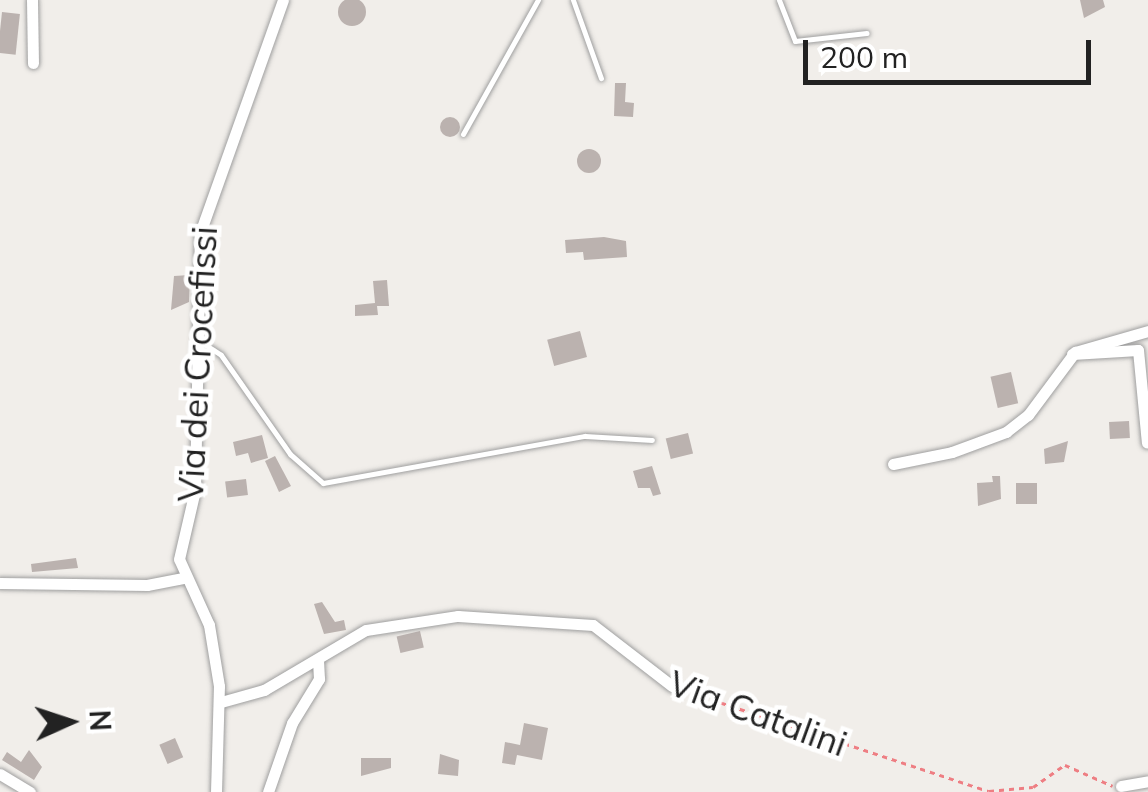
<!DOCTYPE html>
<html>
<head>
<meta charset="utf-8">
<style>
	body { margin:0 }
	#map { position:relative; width:1148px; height:792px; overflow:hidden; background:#f1eeea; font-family:Mulish,sans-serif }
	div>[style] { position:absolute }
	.building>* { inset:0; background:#bbb2af; transform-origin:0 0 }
	.round { border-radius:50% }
	.path>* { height:2.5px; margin-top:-1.25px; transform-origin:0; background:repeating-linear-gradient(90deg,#ee7e83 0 5px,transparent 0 10px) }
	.roads { filter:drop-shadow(0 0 2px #9f9f9f) drop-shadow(0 0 2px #9f9f9f) }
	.service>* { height:5px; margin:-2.5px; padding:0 2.5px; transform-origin:2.5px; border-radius:2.5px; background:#fff }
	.minor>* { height:11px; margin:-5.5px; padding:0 5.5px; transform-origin:5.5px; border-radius:5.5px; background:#fff }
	span { translate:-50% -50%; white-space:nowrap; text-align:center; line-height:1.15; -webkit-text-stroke:9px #fff; paint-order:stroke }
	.street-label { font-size:35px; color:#222 }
	.north { position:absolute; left:20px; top:672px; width:100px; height:100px; -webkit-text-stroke:8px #fff; paint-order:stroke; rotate:87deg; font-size:28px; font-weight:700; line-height:40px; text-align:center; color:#222 }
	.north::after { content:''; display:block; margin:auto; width:35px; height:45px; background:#222; clip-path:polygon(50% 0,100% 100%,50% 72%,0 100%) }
	.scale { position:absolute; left:803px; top:40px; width:288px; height:45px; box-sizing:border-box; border:5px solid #222; border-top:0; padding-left:12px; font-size:30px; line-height:35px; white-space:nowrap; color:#222; -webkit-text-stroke:8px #fff; paint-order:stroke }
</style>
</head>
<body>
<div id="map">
	<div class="building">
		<i class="round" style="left:338px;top:-2px;width:28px;height:28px"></i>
		<i style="clip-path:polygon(1080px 0,1103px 0,1105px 7px,1084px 18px)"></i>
		<i style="left:2px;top:12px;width:18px;height:41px;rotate:6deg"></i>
		<i style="clip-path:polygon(615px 83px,626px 83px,625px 102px,634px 103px,633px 117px,614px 116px)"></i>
		<i class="round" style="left:440px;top:117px;width:20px;height:20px"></i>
		<i class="round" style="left:577px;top:149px;width:24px;height:24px"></i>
		<i style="clip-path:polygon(604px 237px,626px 241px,627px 257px,584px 260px,583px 252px,566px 253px,565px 240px)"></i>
		<i style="clip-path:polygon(190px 275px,189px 302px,171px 310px,174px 276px)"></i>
		<i style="clip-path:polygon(387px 280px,389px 306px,377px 306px,378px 315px,355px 316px,355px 305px,375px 303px,373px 281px)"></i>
		<i style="left:580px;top:331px;width:27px;height:34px;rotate:75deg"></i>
		<i style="left:1011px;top:372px;width:32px;height:21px;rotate:77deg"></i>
		<i style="left:1129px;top:421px;width:17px;height:20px;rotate:87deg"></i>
		<i style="left:688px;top:433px;width:21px;height:23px;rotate:76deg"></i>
		<i style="clip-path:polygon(262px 435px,268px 458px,251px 463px,248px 453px,236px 456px,233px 442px)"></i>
		<i style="clip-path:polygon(1068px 441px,1064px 462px,1045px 464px,1044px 449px)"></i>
		<i style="clip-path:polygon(275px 456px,291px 486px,279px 492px,265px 461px)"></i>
		<i style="clip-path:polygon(652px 466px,661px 494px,653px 496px,650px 488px,638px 488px,633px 471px)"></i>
		<i style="clip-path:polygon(992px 476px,1000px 476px,1001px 499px,978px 506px,977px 483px,993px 482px)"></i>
		<i style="left:246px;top:479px;width:16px;height:21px;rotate:83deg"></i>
		<i style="left:1037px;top:483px;width:21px;height:21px;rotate:90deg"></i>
		<i style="clip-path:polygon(76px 558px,78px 568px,32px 572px,31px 564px)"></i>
		<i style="clip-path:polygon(322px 602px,335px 622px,344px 620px,346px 630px,324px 634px,314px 604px)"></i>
		<i style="left:420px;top:631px;width:17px;height:24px;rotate:77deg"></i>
		<i style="clip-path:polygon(524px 723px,548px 728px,542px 760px,517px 755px,515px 765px,502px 763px,505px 742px,520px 745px)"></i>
		<i style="left:175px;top:738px;width:21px;height:17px;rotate:67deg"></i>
		<i style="clip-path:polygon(29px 750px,42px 767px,34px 780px,2px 760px,7px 752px,21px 762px)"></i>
		<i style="clip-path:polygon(440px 754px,459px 760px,458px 776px,438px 774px)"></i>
		<i style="clip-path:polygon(361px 758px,391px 758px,391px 768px,361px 776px)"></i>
	</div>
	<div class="path">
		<i style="left:683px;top:690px;width:322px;rotate:18.3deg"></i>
		<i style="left:989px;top:791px;width:44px;rotate:-5.2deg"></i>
		<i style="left:1033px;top:787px;width:39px;rotate:-35deg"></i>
		<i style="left:1065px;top:765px;width:52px;rotate:23.6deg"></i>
	</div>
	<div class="roads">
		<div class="service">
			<i style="left:573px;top:0;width:83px;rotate:70.3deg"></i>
			<i style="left:779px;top:0;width:44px;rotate:68.7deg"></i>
			<i style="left:795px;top:41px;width:72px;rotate:-6.3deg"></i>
			<i style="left:463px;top:134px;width:154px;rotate:-60.8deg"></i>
			<i style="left:198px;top:340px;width:27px;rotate:33deg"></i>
			<i style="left:221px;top:355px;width:121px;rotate:55.1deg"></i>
			<i style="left:290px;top:454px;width:44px;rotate:41.3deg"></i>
			<i style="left:323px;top:483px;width:266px;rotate:-10.2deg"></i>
			<i style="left:585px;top:436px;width:67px;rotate:3.4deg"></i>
		</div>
		<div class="minor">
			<i style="left:32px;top:0;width:63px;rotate:89.1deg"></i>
			<i style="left:1072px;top:354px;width:66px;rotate:-3.5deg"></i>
			<i style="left:1138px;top:350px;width:93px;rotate:84.5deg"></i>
			<i style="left:893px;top:464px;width:60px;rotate:-11.5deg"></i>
			<i style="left:952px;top:452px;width:58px;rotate:-20.3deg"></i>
			<i style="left:1006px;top:432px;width:28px;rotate:-38deg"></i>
			<i style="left:1028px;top:415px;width:79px;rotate:-53.3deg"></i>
			<i style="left:1075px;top:352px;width:76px;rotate:-16deg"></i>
			<i style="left:0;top:583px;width:147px;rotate:0.8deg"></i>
			<i style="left:147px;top:585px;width:38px;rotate:-11deg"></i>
			<i style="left:221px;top:702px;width:45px;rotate:-15.6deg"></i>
			<i style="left:264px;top:690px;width:118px;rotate:-30.5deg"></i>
			<i style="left:366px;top:630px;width:93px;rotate:-8.7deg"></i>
			<i style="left:458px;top:616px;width:135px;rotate:3.8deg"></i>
			<i style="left:593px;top:625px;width:100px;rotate:37.7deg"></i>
			<i style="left:0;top:774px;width:35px;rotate:31deg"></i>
			<i style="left:1121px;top:786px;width:27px;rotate:-10deg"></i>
			<i style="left:216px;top:792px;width:106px;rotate:-88.4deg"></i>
			<i style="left:219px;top:686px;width:62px;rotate:-99.3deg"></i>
			<i style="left:209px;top:625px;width:72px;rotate:-114.4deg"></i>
			<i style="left:179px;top:559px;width:71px;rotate:-76.9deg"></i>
			<i style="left:195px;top:490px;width:257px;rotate:-88.9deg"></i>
			<i style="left:200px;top:233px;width:247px;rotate:-70.4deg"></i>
			<i style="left:268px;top:792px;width:73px;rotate:-70.8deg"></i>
			<i style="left:292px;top:723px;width:52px;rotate:-58.5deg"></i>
			<i style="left:319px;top:679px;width:17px;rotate:-93deg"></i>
		</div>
	</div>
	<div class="street-label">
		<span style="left:197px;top:364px;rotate:-87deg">Via dei Crocefissi</span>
		<span style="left:758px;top:713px;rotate:20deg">Via Catalini</span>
	</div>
	<div class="north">N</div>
	<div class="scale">200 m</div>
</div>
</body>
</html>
